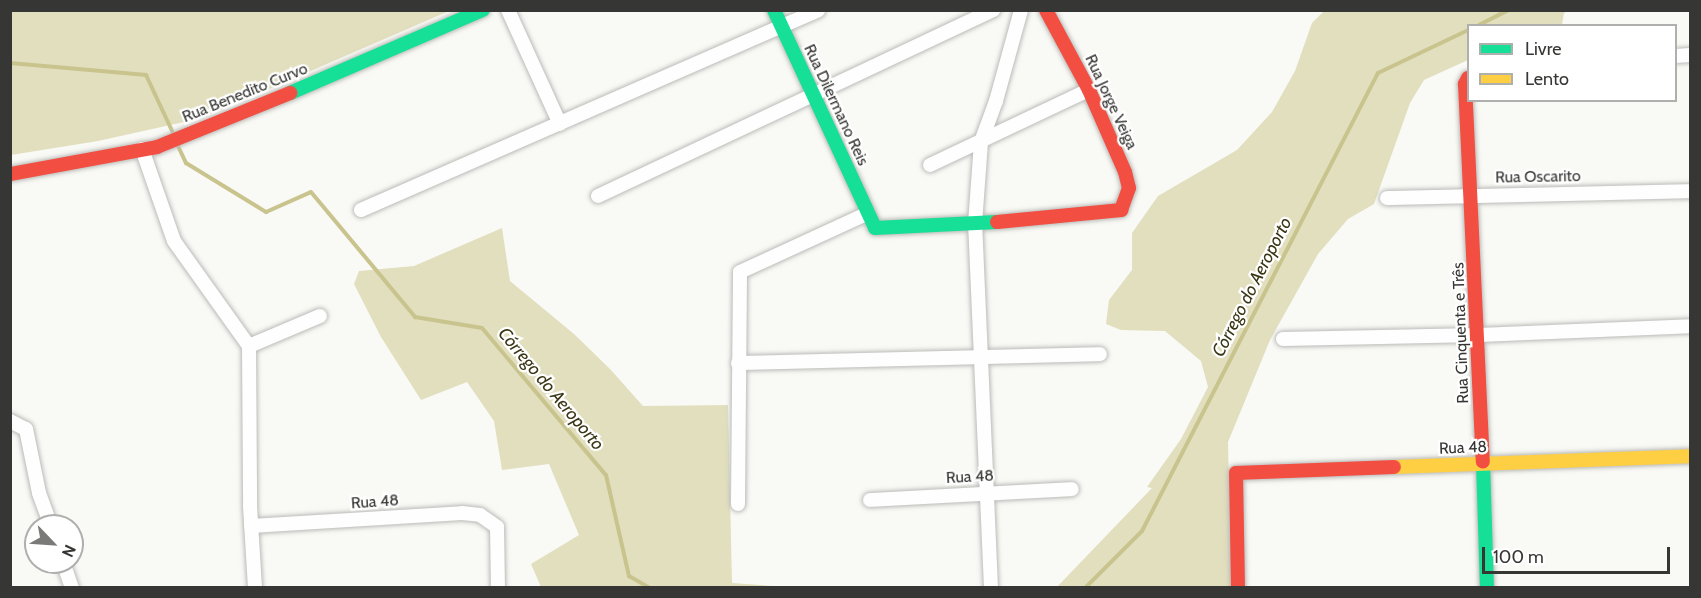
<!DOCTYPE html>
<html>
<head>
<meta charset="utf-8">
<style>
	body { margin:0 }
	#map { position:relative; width:1701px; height:598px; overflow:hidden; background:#f9f9f5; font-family:Cabin,sans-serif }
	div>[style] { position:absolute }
	.green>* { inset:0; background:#e2dfbf }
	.stream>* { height:4px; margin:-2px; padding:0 2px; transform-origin:2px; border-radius:2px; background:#c9c48e }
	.roads { filter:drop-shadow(0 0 2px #bbbbb9) drop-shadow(0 0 2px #bbbbb9) }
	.street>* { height:14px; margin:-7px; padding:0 7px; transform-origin:7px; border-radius:7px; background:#fefefe }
	.fast>* { height:14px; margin:-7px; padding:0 7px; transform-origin:7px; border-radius:7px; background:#16e098 }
	.slow>* { height:14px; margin:-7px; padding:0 7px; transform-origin:7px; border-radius:7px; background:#ffcf43 }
	.jam>* { height:14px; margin:-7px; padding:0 7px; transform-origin:7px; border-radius:7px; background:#f24e42 }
	span { translate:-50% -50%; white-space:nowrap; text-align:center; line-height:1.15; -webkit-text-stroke:4.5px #fff; paint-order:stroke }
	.street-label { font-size:16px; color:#363634 }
	.water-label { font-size:18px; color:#3b3716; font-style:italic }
	.frame { position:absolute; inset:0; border:12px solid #363634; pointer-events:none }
	.legend { position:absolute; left:1467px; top:24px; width:210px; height:78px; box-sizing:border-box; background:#fff; border:2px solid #afafae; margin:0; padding:8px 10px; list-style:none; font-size:18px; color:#363634 }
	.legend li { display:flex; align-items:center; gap:12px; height:30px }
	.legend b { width:30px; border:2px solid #afafae }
	.north { position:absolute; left:24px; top:514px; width:60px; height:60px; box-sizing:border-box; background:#fff; border:2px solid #afafae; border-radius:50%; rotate:115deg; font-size:16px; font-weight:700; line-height:24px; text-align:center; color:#363634 }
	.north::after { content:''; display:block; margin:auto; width:21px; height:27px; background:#7a7a78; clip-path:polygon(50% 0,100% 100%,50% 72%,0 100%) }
	.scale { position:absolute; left:1482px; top:547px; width:188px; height:27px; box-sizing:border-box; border:3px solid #363634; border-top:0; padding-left:8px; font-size:18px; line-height:21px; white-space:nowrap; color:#363634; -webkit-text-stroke:4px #fff; paint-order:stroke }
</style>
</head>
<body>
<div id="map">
	<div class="green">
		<i style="clip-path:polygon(11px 10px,449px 10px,449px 11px,202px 118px,98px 141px,11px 155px)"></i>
		<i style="clip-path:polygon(1324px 11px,1568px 11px,1564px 13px,1562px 25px,1468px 26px,1468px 60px,1424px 80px,1410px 103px,1374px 204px,1348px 219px,1318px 254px,1270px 340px,1228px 442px,1231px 587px,1056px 588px,1152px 488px,1147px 487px,1181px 439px,1208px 387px,1201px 361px,1165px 331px,1121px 330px,1106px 324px,1109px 300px,1132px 270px,1132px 233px,1158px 196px,1237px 150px,1272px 112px,1295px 71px,1312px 23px)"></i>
		<i style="clip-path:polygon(502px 228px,510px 281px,574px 334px,610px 369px,643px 406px,728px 405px,732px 583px,788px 587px,541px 587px,531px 564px,579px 535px,549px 464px,502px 470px,494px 421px,467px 382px,421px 400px,381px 337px,354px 284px,359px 271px,414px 266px)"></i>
	</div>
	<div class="stream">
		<i style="left:1477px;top:26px;width:36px;rotate:-27deg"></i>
		<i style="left:10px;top:63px;width:137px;rotate:5deg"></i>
		<i style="left:146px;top:75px;width:64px;rotate:65deg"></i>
		<i style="left:178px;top:146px;width:19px;rotate:65deg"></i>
		<i style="left:186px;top:163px;width:94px;rotate:31.5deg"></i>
		<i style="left:266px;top:212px;width:49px;rotate:-24deg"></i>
		<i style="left:311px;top:192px;width:163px;rotate:50.2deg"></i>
		<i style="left:415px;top:317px;width:68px;rotate:9.3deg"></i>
		<i style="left:482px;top:328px;width:192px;rotate:49.9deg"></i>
		<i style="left:606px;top:475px;width:104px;rotate:77.2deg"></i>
		<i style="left:629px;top:576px;width:24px;rotate:30deg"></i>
		<i style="left:1085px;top:588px;width:81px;rotate:-45deg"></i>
		<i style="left:1142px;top:531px;width:515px;rotate:-62.74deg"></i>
		<i style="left:1378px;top:73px;width:100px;rotate:-25.5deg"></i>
	</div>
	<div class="roads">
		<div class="street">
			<i style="left:508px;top:10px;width:125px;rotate:65.5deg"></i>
			<i style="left:1676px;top:56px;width:14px;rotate:-4deg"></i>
			<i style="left:142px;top:149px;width:97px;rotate:70.8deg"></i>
			<i style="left:174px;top:241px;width:129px;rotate:54.5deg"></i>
			<i style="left:249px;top:346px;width:160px;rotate:89.6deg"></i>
			<i style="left:250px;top:506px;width:82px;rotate:86.5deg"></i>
			<i style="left:930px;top:165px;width:176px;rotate:-25.3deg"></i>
			<i style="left:598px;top:196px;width:437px;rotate:-25.2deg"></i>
			<i style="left:1387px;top:198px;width:303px;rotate:-1.3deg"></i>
			<i style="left:361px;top:210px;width:499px;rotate:-23.6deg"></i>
			<i style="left:1283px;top:339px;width:196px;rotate:-1.2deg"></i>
			<i style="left:1479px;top:335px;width:211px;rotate:-2.4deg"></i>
			<i style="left:249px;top:346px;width:77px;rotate:-22.9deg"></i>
			<i style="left:738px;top:363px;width:362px;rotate:-1.4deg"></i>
			<i style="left:10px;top:421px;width:18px;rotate:27deg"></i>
			<i style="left:26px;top:429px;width:65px;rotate:78.5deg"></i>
			<i style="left:39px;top:493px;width:35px;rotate:70deg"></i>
			<i style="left:870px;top:500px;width:202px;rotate:-3.1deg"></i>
			<i style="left:738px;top:504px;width:232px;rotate:-89.5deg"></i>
			<i style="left:740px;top:272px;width:141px;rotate:-24.7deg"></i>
			<i style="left:251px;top:526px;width:211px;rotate:-3.5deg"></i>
			<i style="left:462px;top:513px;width:18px;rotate:6deg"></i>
			<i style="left:480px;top:515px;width:21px;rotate:35deg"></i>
			<i style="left:497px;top:527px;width:61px;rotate:89.1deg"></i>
			<i style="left:63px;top:562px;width:28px;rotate:71deg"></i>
			<i style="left:991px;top:588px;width:364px;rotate:-92.5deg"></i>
			<i style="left:975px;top:224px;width:82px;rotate:-85.8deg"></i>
			<i style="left:981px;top:142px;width:44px;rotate:-69.9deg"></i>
			<i style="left:996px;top:101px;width:94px;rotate:-74.6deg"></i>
		</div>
		<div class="fast">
			<i style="left:774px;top:10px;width:240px;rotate:65.1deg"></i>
			<i style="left:875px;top:228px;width:122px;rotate:-2.8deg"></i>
			<i style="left:290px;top:93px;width:210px;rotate:-23.3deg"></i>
			<i style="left:1483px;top:462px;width:126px;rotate:88.2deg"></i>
		</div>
		<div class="slow">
			<i style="left:1394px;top:467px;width:296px;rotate:-2.1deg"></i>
		</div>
		<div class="jam">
			<i style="left:1468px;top:78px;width:7px;rotate:117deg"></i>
			<i style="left:1465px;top:84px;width:378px;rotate:87.3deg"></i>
			<i style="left:10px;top:174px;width:149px;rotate:-10.4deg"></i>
			<i style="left:157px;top:147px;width:144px;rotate:-22.1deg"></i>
			<i style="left:997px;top:222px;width:125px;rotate:-5.5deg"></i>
			<i style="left:1121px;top:210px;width:23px;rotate:-70deg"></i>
			<i style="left:1129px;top:188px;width:16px;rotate:-104deg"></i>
			<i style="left:1125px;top:172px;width:90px;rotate:-113.7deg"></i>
			<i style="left:1089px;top:90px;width:91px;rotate:-118.3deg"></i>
			<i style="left:1238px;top:588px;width:115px;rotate:-91deg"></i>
			<i style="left:1236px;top:473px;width:158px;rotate:-2.2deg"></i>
		</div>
	</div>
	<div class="street-label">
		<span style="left:245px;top:93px;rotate:-22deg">Rua Benedito Curvo</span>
		<span style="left:1111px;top:102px;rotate:65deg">Rua Jorge Veiga</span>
		<span style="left:836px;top:105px;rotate:65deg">Rua Dilermano Reis</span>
		<span style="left:1538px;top:177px;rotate:-1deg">Rua Oscarito</span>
		<span style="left:1461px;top:333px;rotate:-92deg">Rua Cinquenta e Três</span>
		<span style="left:1463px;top:448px;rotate:-2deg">Rua 48</span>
		<span style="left:970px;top:477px;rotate:-3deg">Rua 48</span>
		<span style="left:375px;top:502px;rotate:-4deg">Rua 48</span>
	</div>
	<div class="water-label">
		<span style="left:1252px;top:287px;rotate:-63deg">Córrego do Aeroporto</span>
		<span style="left:551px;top:389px;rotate:50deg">Córrego do Aeroporto</span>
	</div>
	<div class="frame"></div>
	<ul class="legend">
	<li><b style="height:8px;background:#16e098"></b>Livre</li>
	<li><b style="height:8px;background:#ffcf43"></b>Lento</li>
	</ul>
	<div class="north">N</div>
	<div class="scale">100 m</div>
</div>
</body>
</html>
